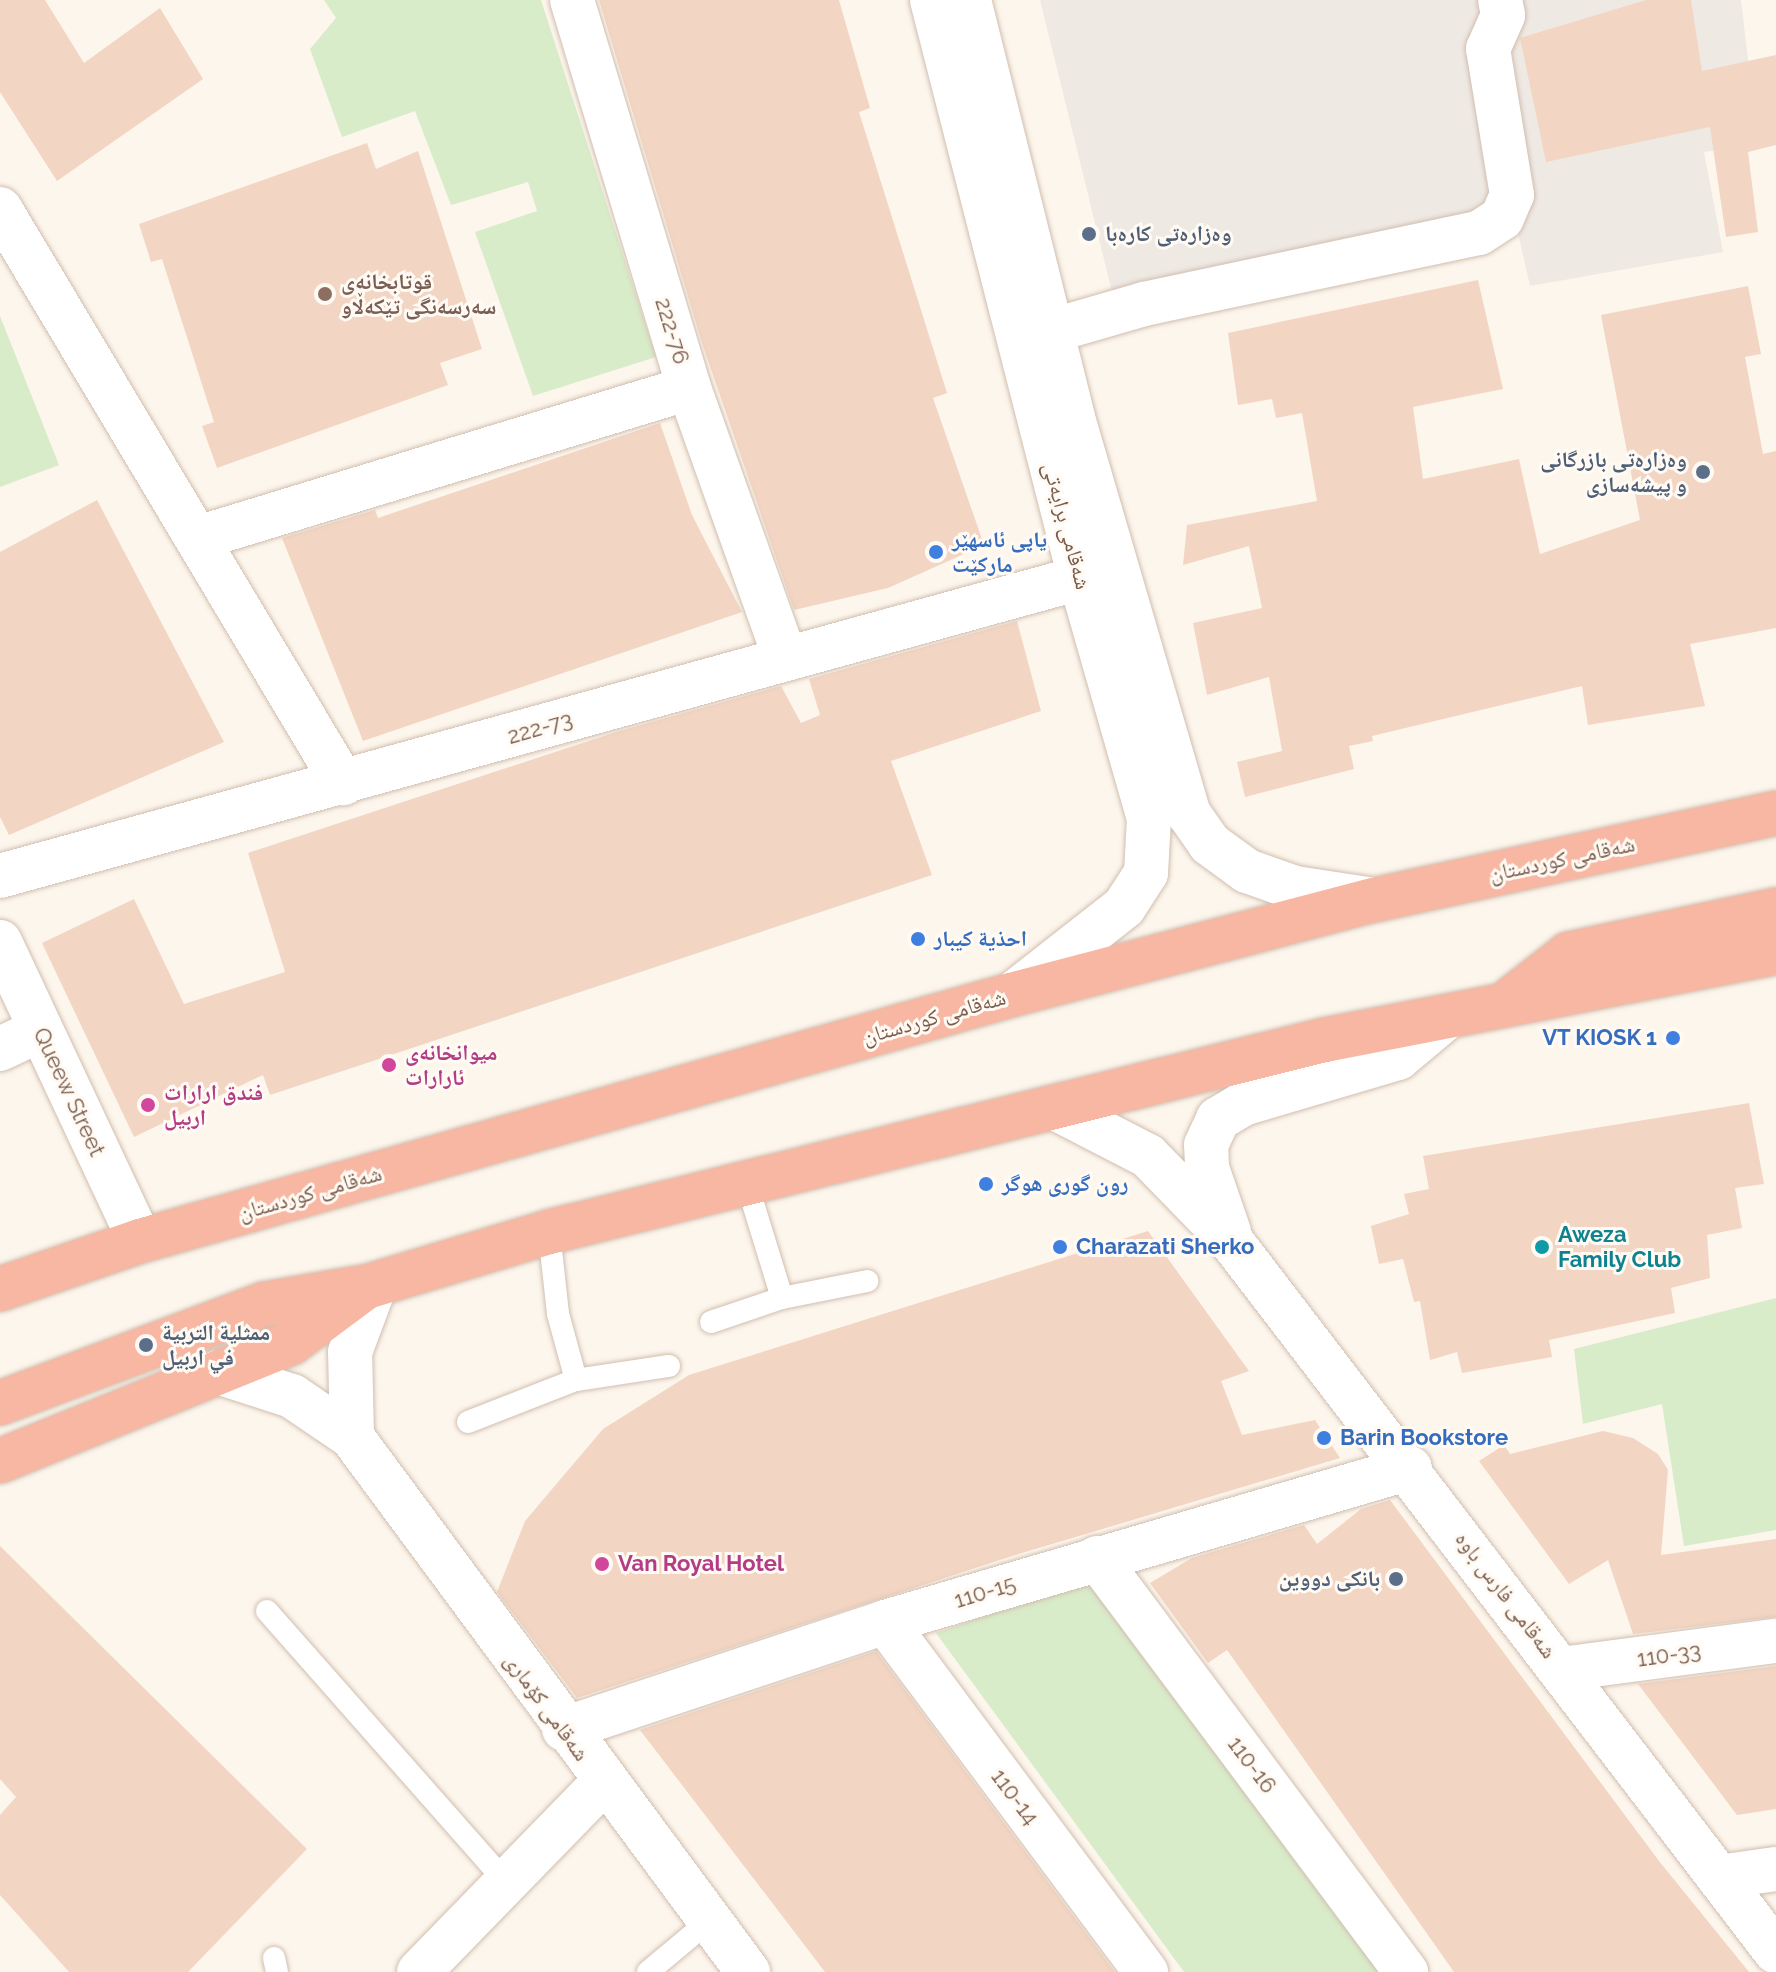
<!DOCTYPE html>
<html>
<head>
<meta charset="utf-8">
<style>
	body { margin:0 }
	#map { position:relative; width:1776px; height:1972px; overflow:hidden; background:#fdf6ec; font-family:Raleway,"Noto Naskh Arabic",sans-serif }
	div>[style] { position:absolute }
	.industrial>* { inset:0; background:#efe9e4 }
	.green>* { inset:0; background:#d8ecc9 }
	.building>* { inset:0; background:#f3d5c3 }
	.roads { filter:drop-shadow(0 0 2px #d1beb0) drop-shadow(0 0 2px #d1beb0) }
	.lane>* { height:22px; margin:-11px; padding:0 11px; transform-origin:11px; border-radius:11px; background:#fff }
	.street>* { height:44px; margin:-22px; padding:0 22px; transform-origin:22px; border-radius:22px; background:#fff }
	.secondary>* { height:44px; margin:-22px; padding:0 22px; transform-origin:22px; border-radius:22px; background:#fff }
	.highway>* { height:44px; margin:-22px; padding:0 22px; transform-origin:22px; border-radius:22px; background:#f7b7a3 }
	.dots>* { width:22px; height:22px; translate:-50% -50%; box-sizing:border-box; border:4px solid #fffaf3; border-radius:50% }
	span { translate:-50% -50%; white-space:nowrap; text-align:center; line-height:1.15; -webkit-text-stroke:6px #fffaf3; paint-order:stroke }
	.service-label { font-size:22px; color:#4e5e75; font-weight:700 }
	.left { translate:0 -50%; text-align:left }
	.right { translate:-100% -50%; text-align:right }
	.education-label { font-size:22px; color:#785e54; font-weight:700 }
	.street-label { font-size:22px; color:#7a5c4d }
	.shop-label { font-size:22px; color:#366cbe; font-weight:700 }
	.hotel-label { font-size:22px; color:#b23c85; font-weight:700 }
	.culture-label { font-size:22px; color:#0d838f; font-weight:700 }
</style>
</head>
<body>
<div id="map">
	<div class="industrial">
		<i style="clip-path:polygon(1040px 0,1741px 0,1758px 145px,1704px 152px,1723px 252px,1530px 286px,1516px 224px,1115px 304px)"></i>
	</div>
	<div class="green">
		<i style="clip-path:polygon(324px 0,541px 0,656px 357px,533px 396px,475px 232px,537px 211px,528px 182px,451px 205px,415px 111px,342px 137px,310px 49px,336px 18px)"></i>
		<i style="clip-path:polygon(0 316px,59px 465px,0 487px)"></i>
		<i style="clip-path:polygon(1776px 1298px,1776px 1530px,1684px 1546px,1662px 1404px,1583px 1424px,1574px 1349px)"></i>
		<i style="clip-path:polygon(1090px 1580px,1383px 1972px,1184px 1972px,936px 1633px)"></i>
	</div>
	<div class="building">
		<i style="clip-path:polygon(0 0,45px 0,84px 63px,160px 8px,203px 79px,57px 181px,0 92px)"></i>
		<i style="clip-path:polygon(599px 0,839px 0,870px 108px,859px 112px,947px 393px,933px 398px,984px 545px,888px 588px,794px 610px,702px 343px)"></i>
		<i style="clip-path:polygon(1646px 0,1691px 0,1702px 71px,1776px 55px,1776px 145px,1748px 152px,1758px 232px,1726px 237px,1710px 127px,1546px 162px,1520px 38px)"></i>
		<i style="clip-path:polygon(367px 143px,376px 169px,418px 151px,482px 349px,440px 363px,448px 385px,217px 468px,202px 426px,214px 422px,162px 259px,151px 262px,139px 224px)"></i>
		<i style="clip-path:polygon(1478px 280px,1503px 389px,1413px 407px,1423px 479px,1519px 459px,1540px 554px,1640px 520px,1601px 315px,1748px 286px,1761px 354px,1745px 357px,1763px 454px,1776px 451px,1776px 628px,1690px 644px,1705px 706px,1588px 725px,1582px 686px,1372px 736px,1373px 741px,1349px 746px,1354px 769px,1245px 797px,1237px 762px,1282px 751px,1269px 677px,1207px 695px,1193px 623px,1262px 608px,1249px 546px,1183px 565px,1187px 525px,1317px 501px,1302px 413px,1276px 418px,1272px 399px,1238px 405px,1228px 333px)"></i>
		<i style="clip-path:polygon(660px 423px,692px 515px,742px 612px,363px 741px,282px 538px,375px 510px,378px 518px)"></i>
		<i style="clip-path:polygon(97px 500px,224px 742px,9px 835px,0 817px,0 552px)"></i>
		<i style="clip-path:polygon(1017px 621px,1041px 711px,891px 761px,932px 875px,382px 1058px,270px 1095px,263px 1075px,134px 1137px,42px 943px,134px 899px,184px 1004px,285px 972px,248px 853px,616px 732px,781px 686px,801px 723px,820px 715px,809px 679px)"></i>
		<i style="clip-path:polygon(1749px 1103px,1764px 1184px,1735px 1188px,1742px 1228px,1707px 1235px,1710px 1278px,1671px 1288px,1675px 1313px,1549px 1340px,1552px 1357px,1462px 1373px,1457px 1352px,1430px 1360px,1420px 1301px,1414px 1302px,1403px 1259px,1379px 1264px,1371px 1226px,1409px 1214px,1404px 1194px,1429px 1189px,1423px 1156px)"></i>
		<i style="clip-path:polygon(1148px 1231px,1249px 1371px,1221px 1381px,1242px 1435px,1315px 1420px,1340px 1458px,1012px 1556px,577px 1698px,497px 1592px,525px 1521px,603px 1429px,689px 1375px)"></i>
		<i style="clip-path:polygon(1603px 1431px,1633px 1438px,1658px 1454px,1668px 1470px,1661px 1555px,1776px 1539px,1776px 1617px,1633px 1634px,1608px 1560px,1569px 1584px,1479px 1461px,1504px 1445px,1510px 1454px)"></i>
		<i style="clip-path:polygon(1390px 1500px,1659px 1861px,1749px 1972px,1454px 1972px,1227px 1650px,1208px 1663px,1150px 1583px,1192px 1558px,1304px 1525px,1317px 1544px,1361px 1509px)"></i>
		<i style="clip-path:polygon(0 1546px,307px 1849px,188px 1972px,69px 1972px,0 1895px,0 1815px,16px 1797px,0 1779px)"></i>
		<i style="clip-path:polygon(876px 1651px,1115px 1972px,825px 1972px,640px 1730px)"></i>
		<i style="clip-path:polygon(1776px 1666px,1776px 1809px,1737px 1815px,1638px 1684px)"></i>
	</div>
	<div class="roads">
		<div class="lane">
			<i style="left:747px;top:1184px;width:119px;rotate:72.9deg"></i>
			<i style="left:549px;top:1232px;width:82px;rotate:83.7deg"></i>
			<i style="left:558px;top:1314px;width:68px;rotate:74.7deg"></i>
			<i style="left:711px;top:1322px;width:75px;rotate:-18.7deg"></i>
			<i style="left:782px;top:1298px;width:87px;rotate:-11.3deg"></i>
			<i style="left:468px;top:1422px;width:116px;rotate:-21.3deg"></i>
			<i style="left:576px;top:1380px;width:94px;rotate:-8.6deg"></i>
			<i style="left:267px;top:1611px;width:361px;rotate:48.6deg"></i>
			<i style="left:274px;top:1958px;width:14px;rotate:78deg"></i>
			<i style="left:648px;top:1972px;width:80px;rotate:-39.9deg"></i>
		</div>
		<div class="street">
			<i style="left:572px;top:0;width:405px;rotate:73.2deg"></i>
			<i style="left:689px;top:388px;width:287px;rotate:70.4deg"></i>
			<i style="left:0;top:209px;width:669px;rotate:59.14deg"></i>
			<i style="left:1051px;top:331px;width:97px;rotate:-16.2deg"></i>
			<i style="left:1144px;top:304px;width:342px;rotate:-12deg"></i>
			<i style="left:1479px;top:233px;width:27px;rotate:-33deg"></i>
			<i style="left:1502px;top:218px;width:25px;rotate:-67deg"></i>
			<i style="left:1512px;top:195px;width:148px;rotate:-99.3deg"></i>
			<i style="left:1488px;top:49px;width:37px;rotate:-66deg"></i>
			<i style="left:1503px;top:15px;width:15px;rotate:-101deg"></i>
			<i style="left:201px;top:537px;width:510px;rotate:-16.98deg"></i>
			<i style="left:0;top:876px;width:1120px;rotate:-15.43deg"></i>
			<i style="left:0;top:1049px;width:44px;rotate:-25.4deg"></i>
			<i style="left:1097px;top:1558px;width:517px;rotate:53.26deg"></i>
			<i style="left:885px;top:1622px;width:437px;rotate:53.3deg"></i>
			<i style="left:1562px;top:1669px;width:216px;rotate:-7.5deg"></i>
			<i style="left:564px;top:1729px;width:338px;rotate:-18.4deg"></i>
			<i style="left:885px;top:1622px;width:547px;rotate:-16.35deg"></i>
			<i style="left:1719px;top:1877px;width:58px;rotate:-8deg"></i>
			<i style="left:419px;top:1972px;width:264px;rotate:-45.8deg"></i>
		</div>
		<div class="secondary">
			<i style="left:932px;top:0;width:597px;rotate:75.64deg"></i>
			<i style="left:1080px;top:578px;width:250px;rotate:74deg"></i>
			<i style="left:1149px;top:818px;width:55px;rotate:93.1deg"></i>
			<i style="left:1146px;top:873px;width:40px;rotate:122.9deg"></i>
			<i style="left:1124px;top:907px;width:141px;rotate:141.9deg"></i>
			<i style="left:969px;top:0;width:431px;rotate:76deg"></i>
			<i style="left:1073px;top:418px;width:413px;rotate:73.7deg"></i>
			<i style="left:1189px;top:814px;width:37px;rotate:55deg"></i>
			<i style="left:1210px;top:844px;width:46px;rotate:36.1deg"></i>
			<i style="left:1247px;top:871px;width:51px;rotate:19.5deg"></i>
			<i style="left:1295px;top:888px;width:80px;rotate:8.6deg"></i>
			<i style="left:0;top:942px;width:330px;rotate:64.9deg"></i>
			<i style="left:1057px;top:1109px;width:102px;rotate:27.3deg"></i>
			<i style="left:1148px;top:1156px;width:120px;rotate:45.7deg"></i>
			<i style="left:1232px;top:1242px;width:894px;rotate:52.54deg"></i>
			<i style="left:1229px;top:1232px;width:68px;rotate:-109deg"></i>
			<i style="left:1207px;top:1168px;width:23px;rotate:-92deg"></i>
			<i style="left:1206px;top:1145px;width:29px;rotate:-65deg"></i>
			<i style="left:1218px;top:1119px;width:29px;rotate:-31deg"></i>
			<i style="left:1243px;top:1104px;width:162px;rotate:-16.5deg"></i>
			<i style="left:1398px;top:1058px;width:64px;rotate:-39.9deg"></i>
			<i style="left:218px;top:1372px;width:78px;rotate:18deg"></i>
			<i style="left:292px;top:1396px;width:73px;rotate:34.3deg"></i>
			<i style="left:352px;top:1437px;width:666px;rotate:53.49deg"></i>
			<i style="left:352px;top:1437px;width:85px;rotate:-91.3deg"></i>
			<i style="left:350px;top:1352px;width:72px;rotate:-69.5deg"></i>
		</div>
		<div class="highway">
			<i style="left:1510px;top:1000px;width:75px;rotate:-37.9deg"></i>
			<i style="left:1569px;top:954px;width:212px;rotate:-12deg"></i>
			<i style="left:0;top:1289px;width:148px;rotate:-18.9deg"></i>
			<i style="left:140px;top:1241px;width:905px;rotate:-15.77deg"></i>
			<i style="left:1011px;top:995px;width:375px;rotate:-14.7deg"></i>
			<i style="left:1374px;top:900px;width:411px;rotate:-12.2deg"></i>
			<i style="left:0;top:1403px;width:283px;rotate:-20.5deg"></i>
			<i style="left:265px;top:1304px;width:95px;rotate:-9.7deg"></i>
			<i style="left:0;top:1461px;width:314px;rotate:-22.1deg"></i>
			<i style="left:291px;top:1343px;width:94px;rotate:-36.7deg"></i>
			<i style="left:366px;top:1287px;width:191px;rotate:-16.7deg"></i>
			<i style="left:549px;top:1232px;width:799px;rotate:-13.9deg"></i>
			<i style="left:1325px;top:1040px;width:460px;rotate:-11deg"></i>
		</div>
	</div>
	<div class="dots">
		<i style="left:1089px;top:234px;background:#5c6f8a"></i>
		<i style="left:325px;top:294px;background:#8d6e63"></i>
		<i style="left:1703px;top:472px;background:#5c6f8a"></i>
		<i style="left:936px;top:552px;background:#3f7fe0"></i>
		<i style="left:918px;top:939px;background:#3f7fe0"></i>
		<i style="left:1673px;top:1038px;background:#3f7fe0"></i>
		<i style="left:389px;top:1065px;background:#d1479c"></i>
		<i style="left:148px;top:1105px;background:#d1479c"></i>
		<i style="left:986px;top:1184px;background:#3f7fe0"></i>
		<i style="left:1060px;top:1247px;background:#3f7fe0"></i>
		<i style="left:1542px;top:1247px;background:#0f9aa8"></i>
		<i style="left:146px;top:1345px;background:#5c6f8a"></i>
		<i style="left:1324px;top:1438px;background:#3f7fe0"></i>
		<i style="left:602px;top:1564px;background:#d1479c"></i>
		<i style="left:1396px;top:1579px;background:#5c6f8a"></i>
	</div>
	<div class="service-label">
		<span class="left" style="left:1105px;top:234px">وەزارەتی کارەبا</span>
		<span class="right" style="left:1687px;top:472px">وەزارەتی بازرگانی<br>و پیشەسازی</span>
		<span class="left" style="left:162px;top:1345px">ممثلية التربية<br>في اربيل</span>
		<span class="right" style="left:1380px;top:1579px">بانکی دووین</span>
	</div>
	<div class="education-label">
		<span class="left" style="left:341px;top:294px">قوتابخانەی<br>سەرسەنگی تێکەڵاو</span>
	</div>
	<div class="street-label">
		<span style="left:672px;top:331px;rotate:73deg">222-76</span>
		<span style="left:1067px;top:526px;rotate:75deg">شەقامی برایەتی</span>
		<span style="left:540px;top:728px;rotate:-16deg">222-73</span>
		<span style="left:1562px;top:859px;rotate:-12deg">شەقامی کوردستان</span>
		<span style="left:934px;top:1017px;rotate:-16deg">شەقامی کوردستان</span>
		<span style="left:69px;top:1092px;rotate:65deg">Queew Street</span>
		<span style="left:310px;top:1193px;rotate:-16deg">شەقامی کوردستان</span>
		<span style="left:985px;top:1592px;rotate:-17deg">110-15</span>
		<span style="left:1506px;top:1595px;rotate:53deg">شەقامی فارس باوە</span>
		<span style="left:1669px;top:1655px;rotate:-8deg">110-33</span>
		<span style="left:547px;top:1707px;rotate:54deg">شەقامی کۆماری</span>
		<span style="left:1252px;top:1765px;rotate:53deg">110-16</span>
		<span style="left:1015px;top:1797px;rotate:53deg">110-14</span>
	</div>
	<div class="shop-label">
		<span class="left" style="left:952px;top:552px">ياپی ئاسهێر<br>مارکێت</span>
		<span class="left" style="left:934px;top:939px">احذية كيبار</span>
		<span class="right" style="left:1657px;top:1038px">VT KIOSK 1</span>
		<span class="left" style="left:1002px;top:1184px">رون گوری هوگر</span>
		<span class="left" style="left:1076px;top:1247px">Charazati Sherko</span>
		<span class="left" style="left:1340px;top:1438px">Barin Bookstore</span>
	</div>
	<div class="hotel-label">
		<span class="left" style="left:405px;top:1065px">میوانخانەی<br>ئارارات</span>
		<span class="left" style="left:164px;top:1105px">فندق ارارات<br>اربيل</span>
		<span class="left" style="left:618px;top:1564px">Van Royal Hotel</span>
	</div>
	<div class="culture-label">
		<span class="left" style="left:1558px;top:1247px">Aweza<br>Family Club</span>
	</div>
</div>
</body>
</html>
